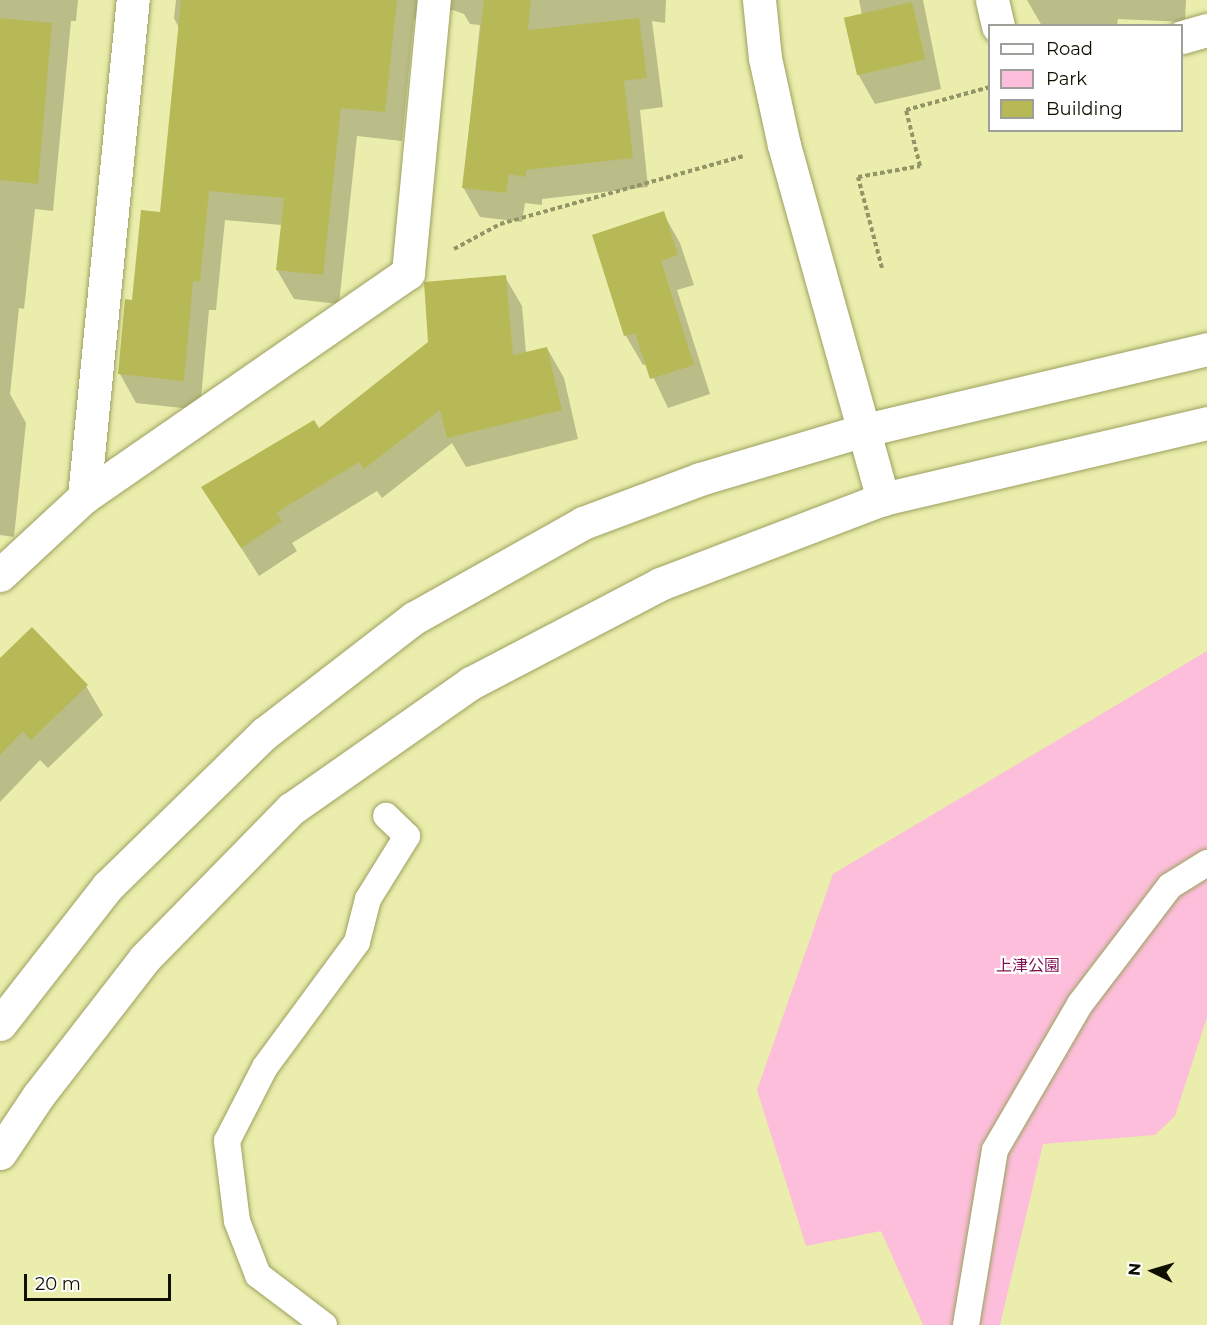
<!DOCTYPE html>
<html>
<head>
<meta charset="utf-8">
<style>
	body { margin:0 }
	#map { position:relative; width:1207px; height:1325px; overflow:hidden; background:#eaedab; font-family:Montserrat,"Noto Sans JP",sans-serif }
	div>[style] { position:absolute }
	.green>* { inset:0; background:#fcbeda }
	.shadow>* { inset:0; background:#0003 }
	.building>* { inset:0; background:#b7b956; transform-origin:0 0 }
	.path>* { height:4px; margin-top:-2px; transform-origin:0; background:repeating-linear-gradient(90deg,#939567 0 4.5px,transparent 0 7.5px) }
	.roads { filter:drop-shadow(0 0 2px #9da060) drop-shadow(0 0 2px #9da060) }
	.service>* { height:26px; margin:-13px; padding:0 13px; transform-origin:13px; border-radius:13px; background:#fff }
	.minor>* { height:33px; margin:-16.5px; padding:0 16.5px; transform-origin:16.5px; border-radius:16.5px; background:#fff }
	.tertiary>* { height:33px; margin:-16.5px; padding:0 16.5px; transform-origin:16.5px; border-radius:16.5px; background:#fff }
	span { translate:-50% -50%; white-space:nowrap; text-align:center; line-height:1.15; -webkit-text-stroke:4.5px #fff; paint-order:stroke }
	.park-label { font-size:16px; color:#7d1052 }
	.legend { position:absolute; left:988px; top:24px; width:195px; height:108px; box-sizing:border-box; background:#fff; border:2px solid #9f9f99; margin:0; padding:8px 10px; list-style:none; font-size:18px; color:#101000 }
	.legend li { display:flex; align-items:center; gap:12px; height:30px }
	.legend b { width:30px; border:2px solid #9f9f99 }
	.north { position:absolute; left:1123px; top:1241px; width:60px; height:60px; -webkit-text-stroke:4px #fff; paint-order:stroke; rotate:275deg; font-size:16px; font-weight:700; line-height:24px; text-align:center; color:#101000 }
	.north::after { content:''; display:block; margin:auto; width:21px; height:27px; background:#101000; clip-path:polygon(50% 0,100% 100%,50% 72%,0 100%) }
	.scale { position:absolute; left:24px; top:1274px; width:147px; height:27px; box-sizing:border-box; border:3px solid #101000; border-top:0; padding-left:8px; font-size:18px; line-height:21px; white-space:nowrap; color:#101000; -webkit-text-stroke:4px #fff; paint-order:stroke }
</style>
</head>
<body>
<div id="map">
	<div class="green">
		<i style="clip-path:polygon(1207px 651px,1207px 1017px,1175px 1116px,1155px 1135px,1043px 1144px,1000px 1325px,923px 1325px,881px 1231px,806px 1246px,757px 1090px,833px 874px)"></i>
	</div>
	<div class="shadow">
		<i style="clip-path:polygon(0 0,78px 0,76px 21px,71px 21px,53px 211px,35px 209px,24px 309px,19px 308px,10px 394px,26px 423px,14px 537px,0 535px)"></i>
		<i style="clip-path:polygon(176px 0,666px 0,665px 23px,652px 21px,663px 107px,640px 110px,648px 187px,542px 199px,542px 205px,525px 203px,522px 222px,480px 217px,463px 187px,480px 25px,470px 24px,464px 14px,453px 10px,442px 12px,434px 21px,414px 19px,402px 141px,357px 136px,339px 304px,294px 299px,277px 270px,282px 225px,225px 220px,216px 310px,209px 310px,200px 410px,136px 403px,120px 374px,133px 301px,161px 214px,179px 28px,174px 18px)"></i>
		<i style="clip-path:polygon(859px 0,923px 0,941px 89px,875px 104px,858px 74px,862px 15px)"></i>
		<i style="clip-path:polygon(1027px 0,1186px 0,1185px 22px,1118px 19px,1117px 26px,1042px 26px)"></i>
		<i style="clip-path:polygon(663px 213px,680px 243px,694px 285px,677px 290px,710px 394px,668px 408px,647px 364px,643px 365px,626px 336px,593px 236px)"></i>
		<i style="clip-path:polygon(505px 277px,522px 306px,526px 353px,547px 348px,564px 378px,578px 439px,466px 467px,452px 443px,382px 498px,377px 491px,292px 543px,297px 551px,259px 576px,203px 488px,319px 430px,429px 343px)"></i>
		<i style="clip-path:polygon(0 660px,86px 686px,103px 715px,48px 768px,40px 760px,0 802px)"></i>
	</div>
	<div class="building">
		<i style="clip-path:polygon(181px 0,397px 0,385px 112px,341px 108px,323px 275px,276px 270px,284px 198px,209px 191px,200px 282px,193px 281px,184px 381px,118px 374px,125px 299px,132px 300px,141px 210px,160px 212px)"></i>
		<i style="clip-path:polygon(484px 0,531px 0,528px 30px,639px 18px,647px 78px,624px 81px,633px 158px,526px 170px,526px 177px,509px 174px,506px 193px,462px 188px)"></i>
		<i style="left:912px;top:2px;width:59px;height:70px;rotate:77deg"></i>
		<i style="clip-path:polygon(0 18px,52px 23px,38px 184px,0 180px)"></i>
		<i style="clip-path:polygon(664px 211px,678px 255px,661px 261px,694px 365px,650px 379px,635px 333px,624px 336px,592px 235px)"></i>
		<i style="clip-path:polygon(506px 275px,513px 355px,547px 347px,562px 410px,447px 438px,440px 410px,364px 469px,359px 462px,276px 513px,282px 521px,241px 548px,201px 487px,314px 420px,319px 428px,428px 342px,424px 282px)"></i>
		<i style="clip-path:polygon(32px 627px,88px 685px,31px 740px,23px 731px,0 755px,0 658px)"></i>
	</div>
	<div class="path">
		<i style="left:454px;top:249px;width:52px;rotate:-28.5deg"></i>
		<i style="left:500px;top:224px;width:252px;rotate:-15.6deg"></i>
		<i style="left:882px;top:268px;width:94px;rotate:-104.8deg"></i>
		<i style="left:858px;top:177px;width:63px;rotate:-10.1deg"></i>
		<i style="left:920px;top:166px;width:58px;rotate:-104deg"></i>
		<i style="left:906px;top:110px;width:87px;rotate:-15.3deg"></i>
	</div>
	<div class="roads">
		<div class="service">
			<i style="left:324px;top:1325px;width:83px;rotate:-142.9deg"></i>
			<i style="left:258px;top:1275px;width:58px;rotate:-111.3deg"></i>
			<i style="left:237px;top:1221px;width:81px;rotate:-97.1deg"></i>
			<i style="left:227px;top:1141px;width:83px;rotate:-62.8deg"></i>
			<i style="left:265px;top:1067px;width:155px;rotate:-53.6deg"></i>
			<i style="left:357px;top:942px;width:44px;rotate:-75.7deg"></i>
			<i style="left:368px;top:899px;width:74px;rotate:-58.2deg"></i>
			<i style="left:407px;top:836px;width:29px;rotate:-136deg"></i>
			<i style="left:966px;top:1325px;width:177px;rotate:-80.6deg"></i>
			<i style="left:995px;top:1150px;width:169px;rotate:-59.8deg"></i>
			<i style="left:1080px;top:1004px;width:148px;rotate:-52.7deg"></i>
			<i style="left:1170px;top:886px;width:44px;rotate:-31.9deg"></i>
		</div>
		<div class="minor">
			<i style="left:992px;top:0;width:27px;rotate:77deg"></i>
			<i style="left:1182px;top:37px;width:26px;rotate:-16deg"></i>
			<i style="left:84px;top:497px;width:499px;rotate:-84.4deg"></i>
			<i style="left:0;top:575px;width:115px;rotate:-42.9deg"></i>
			<i style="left:84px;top:497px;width:394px;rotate:-34.7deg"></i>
			<i style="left:408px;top:273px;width:274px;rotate:-84.6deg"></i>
		</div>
		<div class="tertiary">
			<i style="left:759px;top:0;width:58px;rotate:84.1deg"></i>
			<i style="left:765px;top:58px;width:89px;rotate:77.7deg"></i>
			<i style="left:784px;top:145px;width:368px;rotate:74.4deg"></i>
			<i style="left:0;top:1024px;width:175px;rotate:-52deg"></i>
			<i style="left:108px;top:886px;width:219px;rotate:-44.3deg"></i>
			<i style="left:265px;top:733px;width:188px;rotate:-37.7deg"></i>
			<i style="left:414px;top:618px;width:194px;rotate:-29.3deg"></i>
			<i style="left:583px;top:523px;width:125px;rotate:-20.6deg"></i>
			<i style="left:700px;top:479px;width:168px;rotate:-16.6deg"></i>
			<i style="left:861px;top:431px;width:356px;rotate:-13.3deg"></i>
			<i style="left:0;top:1153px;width:69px;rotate:-56.3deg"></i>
			<i style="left:38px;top:1096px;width:175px;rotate:-52.2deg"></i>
			<i style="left:145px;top:958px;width:209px;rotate:-45.6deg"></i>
			<i style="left:291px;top:809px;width:220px;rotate:-35deg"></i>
			<i style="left:471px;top:683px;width:213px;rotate:-27.6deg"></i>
			<i style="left:660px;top:584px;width:239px;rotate:-20.9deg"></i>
			<i style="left:883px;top:499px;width:333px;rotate:-13.2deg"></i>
		</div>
	</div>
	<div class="park-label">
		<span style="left:1028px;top:966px">上津公園</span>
	</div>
	<ul class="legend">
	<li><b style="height:8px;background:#fff"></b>Road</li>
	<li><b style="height:16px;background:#fcbeda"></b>Park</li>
	<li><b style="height:16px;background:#b7b956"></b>Building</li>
	</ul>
	<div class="north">N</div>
	<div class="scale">20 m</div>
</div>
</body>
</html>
